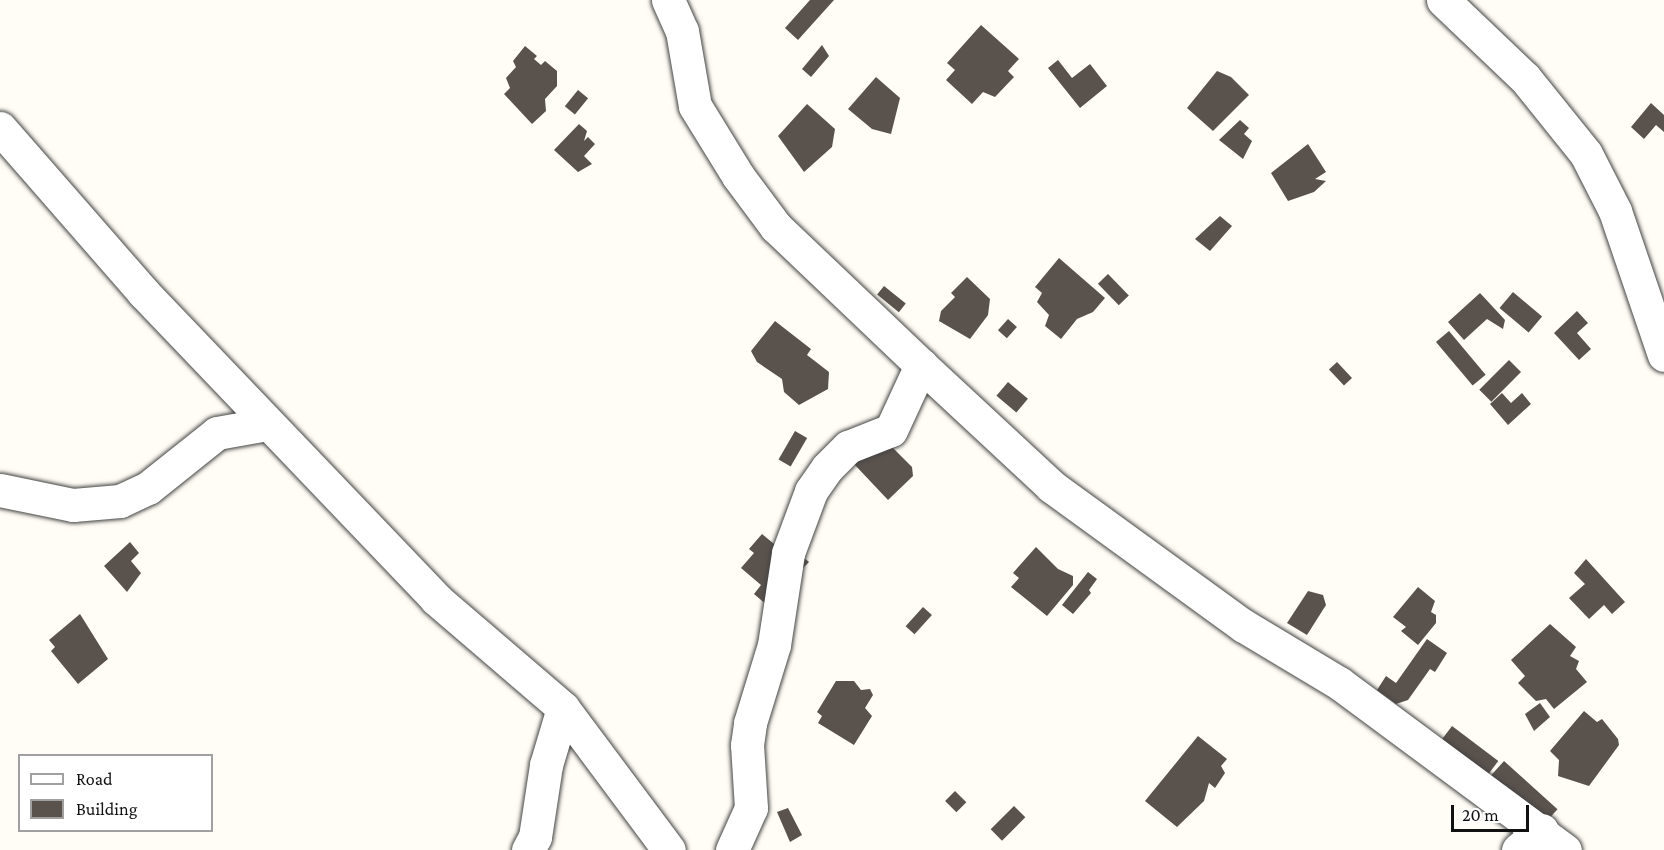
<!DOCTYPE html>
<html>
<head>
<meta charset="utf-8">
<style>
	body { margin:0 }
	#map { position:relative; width:1664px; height:850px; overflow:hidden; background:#fffdf5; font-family:"Crimson Pro",serif }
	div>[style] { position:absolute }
	.building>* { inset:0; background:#5a524d; transform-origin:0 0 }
	.roads { filter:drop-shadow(0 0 2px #444) drop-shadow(0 0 2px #444) }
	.minor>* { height:33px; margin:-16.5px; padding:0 16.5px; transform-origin:16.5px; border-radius:16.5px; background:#fff }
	span { translate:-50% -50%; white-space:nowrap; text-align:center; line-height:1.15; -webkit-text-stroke:6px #fff; paint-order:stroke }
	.legend { position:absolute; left:18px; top:754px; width:195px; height:78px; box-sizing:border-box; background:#fff; border:2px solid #a0a0a0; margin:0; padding:8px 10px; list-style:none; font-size:18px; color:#111 }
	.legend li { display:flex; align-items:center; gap:12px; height:30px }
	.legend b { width:30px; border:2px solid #a0a0a0 }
	.scale { position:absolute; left:1451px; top:805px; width:78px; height:27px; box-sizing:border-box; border:3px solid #111; border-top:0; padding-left:8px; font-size:18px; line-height:21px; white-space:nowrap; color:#111; -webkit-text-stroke:4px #fff; paint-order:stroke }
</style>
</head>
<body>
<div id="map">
	<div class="building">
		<i style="clip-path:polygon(810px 0,834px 0,798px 40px,785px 28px)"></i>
		<i style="clip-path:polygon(981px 25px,1019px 59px,1008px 71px,1014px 77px,995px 97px,983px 92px,972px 104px,946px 80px,955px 70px,947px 63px)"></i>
		<i style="clip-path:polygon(822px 45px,829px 56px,811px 77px,802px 69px)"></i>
		<i style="clip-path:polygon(525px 46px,537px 56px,534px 59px,541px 65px,545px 61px,557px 71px,557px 86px,545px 99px,546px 111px,532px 124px,504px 94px,510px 88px,506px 78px,516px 67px,513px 61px)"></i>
		<i style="clip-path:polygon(1058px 60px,1072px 78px,1090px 64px,1107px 86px,1080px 108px,1048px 68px)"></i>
		<i style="clip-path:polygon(1217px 71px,1231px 77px,1249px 95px,1213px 131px,1187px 108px)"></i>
		<i style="clip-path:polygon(876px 77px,900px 98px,891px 134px,872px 129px,848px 109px)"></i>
		<i style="left:578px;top:90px;width:13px;height:21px;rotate:39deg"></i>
		<i style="clip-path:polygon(1651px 103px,1664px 115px,1664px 132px,1656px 125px,1644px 139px,1631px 127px)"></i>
		<i style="clip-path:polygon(807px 104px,835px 129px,832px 147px,804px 172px,778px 136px)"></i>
		<i style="clip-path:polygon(1240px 120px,1249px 128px,1244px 134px,1252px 141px,1243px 159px,1219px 140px)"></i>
		<i style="clip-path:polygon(579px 124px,587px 131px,584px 141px,588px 137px,595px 144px,584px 156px,592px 164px,578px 172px,554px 150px)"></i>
		<i style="clip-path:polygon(1308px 144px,1326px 172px,1315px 179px,1326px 181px,1314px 192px,1288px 201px,1271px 173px)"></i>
		<i style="clip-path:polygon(1220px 216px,1232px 226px,1210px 251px,1195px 239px)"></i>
		<i style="clip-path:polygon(1059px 258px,1105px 298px,1093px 312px,1077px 319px,1061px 339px,1045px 326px,1049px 315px,1037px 302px,1042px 293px,1035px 287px)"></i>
		<i style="left:1108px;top:274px;width:30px;height:14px;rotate:46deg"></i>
		<i style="clip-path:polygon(967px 277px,990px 299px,988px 315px,970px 339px,939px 321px,941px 311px,955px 297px,951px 293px)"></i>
		<i style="left:884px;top:286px;width:28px;height:11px;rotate:39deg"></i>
		<i style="left:1513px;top:292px;width:38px;height:21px;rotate:40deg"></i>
		<i style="clip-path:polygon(1480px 293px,1505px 320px,1503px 329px,1487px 319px,1464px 340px,1448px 322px)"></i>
		<i style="clip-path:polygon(1577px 311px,1588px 323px,1577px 333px,1591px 349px,1579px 360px,1554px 333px)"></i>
		<i style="left:1008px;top:319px;width:12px;height:15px;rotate:42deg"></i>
		<i style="clip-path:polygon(775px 321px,811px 349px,807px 355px,829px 372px,828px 389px,799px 405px,784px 392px,782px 379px,757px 362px,751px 351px)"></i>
		<i style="left:1449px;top:331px;width:57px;height:17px;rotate:50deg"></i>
		<i style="left:1509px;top:360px;width:17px;height:42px;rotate:45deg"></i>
		<i style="left:1337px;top:362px;width:22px;height:11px;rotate:47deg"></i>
		<i style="left:1008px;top:382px;width:26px;height:18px;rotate:40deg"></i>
		<i style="clip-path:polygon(1502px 393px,1511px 403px,1522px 393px,1531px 404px,1508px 425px,1490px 404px)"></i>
		<i style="left:795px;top:431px;width:14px;height:33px;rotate:30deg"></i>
		<i style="clip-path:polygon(882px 437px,912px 467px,913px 476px,888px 500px,854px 464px)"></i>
		<i style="clip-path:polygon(762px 534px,785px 553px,790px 546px,809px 562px,767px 605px,754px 594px,761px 585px,741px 568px,754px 553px,749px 549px)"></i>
		<i style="clip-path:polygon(130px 542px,139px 553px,131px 561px,141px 573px,127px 592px,104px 566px)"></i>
		<i style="clip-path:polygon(1036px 547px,1058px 569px,1073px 576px,1073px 585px,1047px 616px,1011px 587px,1019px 578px,1013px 573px)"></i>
		<i style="clip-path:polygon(1586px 559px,1625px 602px,1612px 614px,1604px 605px,1589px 619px,1569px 598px,1585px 584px,1574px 573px)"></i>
		<i style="clip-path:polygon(1088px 572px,1097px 579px,1089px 590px,1091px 593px,1073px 614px,1062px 605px)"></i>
		<i style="clip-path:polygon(1418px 587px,1435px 601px,1431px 612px,1436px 615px,1436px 623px,1418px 645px,1401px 631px,1406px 627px,1393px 617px)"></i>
		<i style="clip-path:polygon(1308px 591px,1323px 595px,1326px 605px,1307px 635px,1287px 623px)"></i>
		<i style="left:923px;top:607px;width:12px;height:26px;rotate:42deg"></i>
		<i style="clip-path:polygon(80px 614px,108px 659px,78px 684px,51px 651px,55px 647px,49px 640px)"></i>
		<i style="clip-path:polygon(1550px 624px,1576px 647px,1570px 656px,1579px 661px,1576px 669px,1587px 682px,1554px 709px,1546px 699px,1536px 701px,1518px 683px,1525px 676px,1511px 660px)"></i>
		<i style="clip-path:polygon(1427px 639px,1447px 653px,1435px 672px,1430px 669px,1408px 700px,1396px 704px,1377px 690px,1386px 676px,1396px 683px)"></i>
		<i style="clip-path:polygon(836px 681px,854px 681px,861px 690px,870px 689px,873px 695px,865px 708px,872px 716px,854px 745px,818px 723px,822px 716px,817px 712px)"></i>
		<i style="clip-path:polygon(1540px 703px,1550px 717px,1534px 731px,1525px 714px)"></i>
		<i style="clip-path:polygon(1584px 711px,1597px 722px,1602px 719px,1618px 739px,1619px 745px,1589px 786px,1558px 776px,1559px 760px,1550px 751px)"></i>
		<i style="left:1452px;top:726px;width:58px;height:21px;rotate:37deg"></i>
		<i style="clip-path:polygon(1198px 736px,1227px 759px,1221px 766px,1225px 773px,1215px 788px,1209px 783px,1204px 801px,1177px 827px,1145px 801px)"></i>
		<i style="left:1504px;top:761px;width:72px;height:24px;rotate:42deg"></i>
		<i style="left:955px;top:791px;width:16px;height:14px;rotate:45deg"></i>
		<i style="left:1014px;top:806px;width:16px;height:33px;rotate:45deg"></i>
		<i style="clip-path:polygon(788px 808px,802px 835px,790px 842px,777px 812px)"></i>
	</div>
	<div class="roads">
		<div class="minor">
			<i style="left:668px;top:0;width:34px;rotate:66deg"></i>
			<i style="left:682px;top:31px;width:76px;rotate:80.2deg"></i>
			<i style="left:695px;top:106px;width:82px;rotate:58.4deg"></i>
			<i style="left:738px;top:176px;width:64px;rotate:53.3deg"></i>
			<i style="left:776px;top:227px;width:200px;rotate:43.6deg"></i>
			<i style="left:921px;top:365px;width:178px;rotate:42.9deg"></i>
			<i style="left:1051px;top:486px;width:238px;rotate:36deg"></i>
			<i style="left:1244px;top:626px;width:111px;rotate:31deg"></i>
			<i style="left:1339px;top:683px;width:281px;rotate:36.5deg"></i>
			<i style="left:1443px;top:0;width:113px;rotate:43.6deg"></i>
			<i style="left:1525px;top:78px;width:97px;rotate:51.2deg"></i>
			<i style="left:1586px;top:154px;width:64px;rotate:63deg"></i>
			<i style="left:1615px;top:211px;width:152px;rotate:71.2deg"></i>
			<i style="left:0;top:128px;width:218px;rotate:48.9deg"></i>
			<i style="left:143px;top:292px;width:424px;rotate:46.3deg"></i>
			<i style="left:436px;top:599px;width:167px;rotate:40.6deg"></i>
			<i style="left:563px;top:708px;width:177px;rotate:53.3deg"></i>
			<i style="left:0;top:490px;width:75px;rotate:11.6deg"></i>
			<i style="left:73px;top:505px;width:47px;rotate:-4.9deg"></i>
			<i style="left:120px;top:501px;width:31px;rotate:-25deg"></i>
			<i style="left:148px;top:488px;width:88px;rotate:-38.6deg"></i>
			<i style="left:217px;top:433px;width:51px;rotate:-10.2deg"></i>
			<i style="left:528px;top:850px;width:15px;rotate:-62deg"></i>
			<i style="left:535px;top:837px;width:73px;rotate:-81.3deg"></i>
			<i style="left:546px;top:765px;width:59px;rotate:-73.4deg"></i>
			<i style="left:732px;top:850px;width:46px;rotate:-65.7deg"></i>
			<i style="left:751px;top:808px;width:63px;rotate:-93.6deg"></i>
			<i style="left:747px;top:745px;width:22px;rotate:-82deg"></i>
			<i style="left:750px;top:723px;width:82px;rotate:-72.9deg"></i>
			<i style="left:774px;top:645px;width:93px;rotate:-81.3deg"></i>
			<i style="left:788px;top:553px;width:66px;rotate:-69.6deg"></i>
			<i style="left:811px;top:491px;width:28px;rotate:-55deg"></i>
			<i style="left:827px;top:468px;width:30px;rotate:-45deg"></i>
			<i style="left:848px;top:447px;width:46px;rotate:-21.6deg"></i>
			<i style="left:891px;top:430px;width:72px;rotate:-65.2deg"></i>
			<i style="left:1518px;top:850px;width:31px;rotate:-40deg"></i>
		</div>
	</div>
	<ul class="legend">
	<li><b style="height:8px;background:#fff"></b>Road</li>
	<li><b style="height:16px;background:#5a524d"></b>Building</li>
	</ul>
	<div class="scale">20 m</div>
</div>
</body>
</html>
